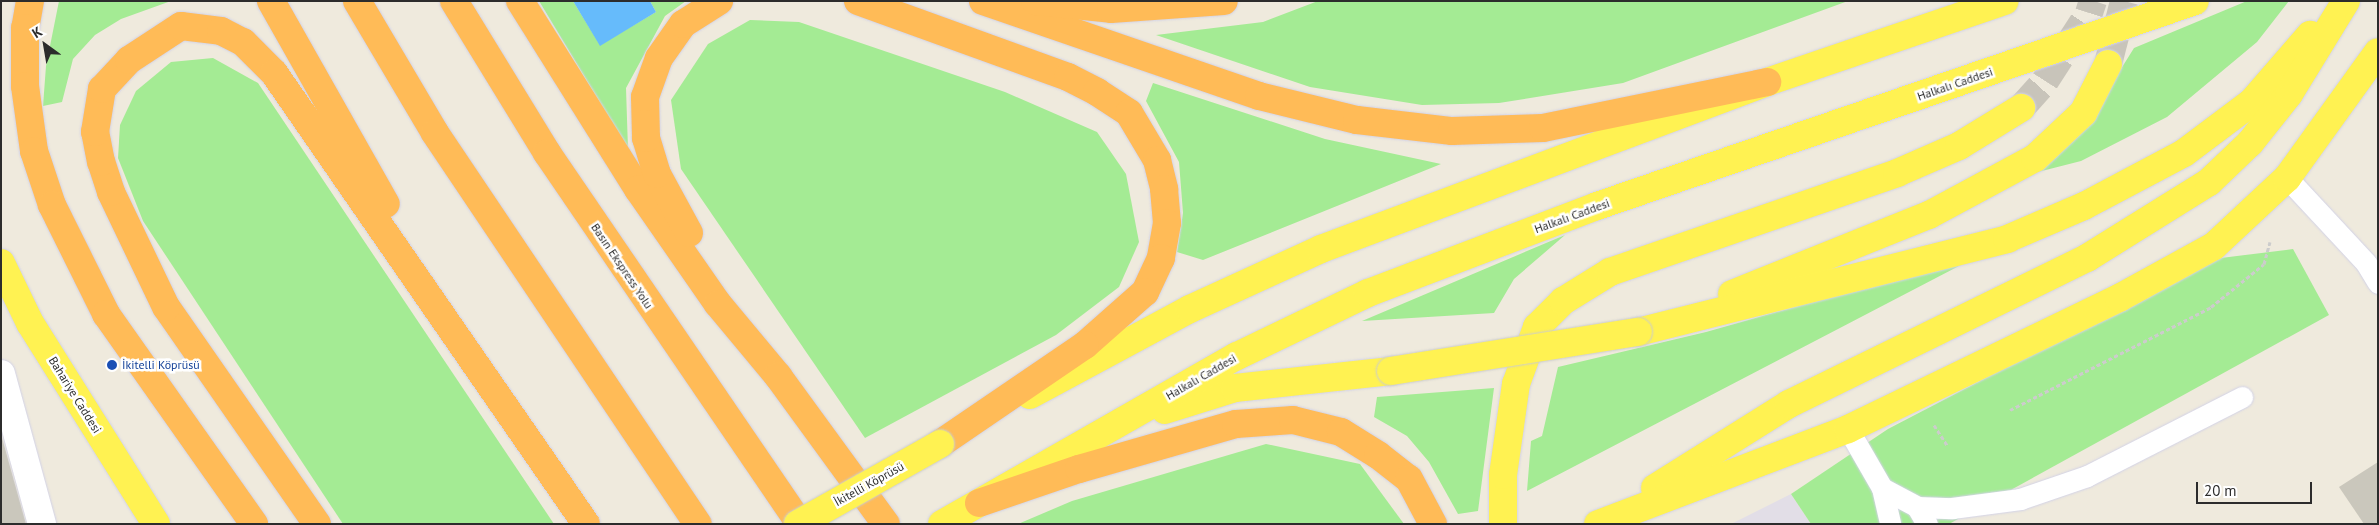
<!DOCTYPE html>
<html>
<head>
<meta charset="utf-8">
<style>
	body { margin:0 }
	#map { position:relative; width:2379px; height:525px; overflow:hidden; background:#efeadd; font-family:"PT Sans",sans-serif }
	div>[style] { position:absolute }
	.industrial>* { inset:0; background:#e2dee7 }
	.green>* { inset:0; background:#a4eb94 }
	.water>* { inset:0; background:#66bbfb }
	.building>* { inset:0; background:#cac7bc }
	.primary-tunnel>* { height:28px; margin-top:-14px; transform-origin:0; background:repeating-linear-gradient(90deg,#c8c4ba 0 28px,transparent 0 42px) }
	.path>* { height:3px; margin-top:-1.5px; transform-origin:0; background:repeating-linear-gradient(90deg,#ccc 0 4px,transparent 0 6.5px) }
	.roads { filter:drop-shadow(0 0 1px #d2d2e6) drop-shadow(0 0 1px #d2d2e6) }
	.service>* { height:21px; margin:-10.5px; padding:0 10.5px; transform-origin:10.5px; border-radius:10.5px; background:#fff }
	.minor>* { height:28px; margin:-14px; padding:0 14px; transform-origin:14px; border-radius:14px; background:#fff }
	.primary>* { height:28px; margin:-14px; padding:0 14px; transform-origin:14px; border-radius:14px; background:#fff252 }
	.motorway>* { height:28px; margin:-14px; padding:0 14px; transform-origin:14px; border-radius:14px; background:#ffbb57 }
	.bridges { filter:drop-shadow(0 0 1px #ccc) drop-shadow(0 0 1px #ccc) }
	.primary-bridge>* { height:28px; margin:-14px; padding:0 14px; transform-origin:14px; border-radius:14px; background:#fff252 }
	.dots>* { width:14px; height:14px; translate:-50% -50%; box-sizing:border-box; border:2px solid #fff; border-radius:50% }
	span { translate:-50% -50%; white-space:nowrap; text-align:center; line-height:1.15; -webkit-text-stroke:5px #fff; paint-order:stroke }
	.street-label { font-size:12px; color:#2c2c2c }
	.transit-label { font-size:12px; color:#164399 }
	.left { translate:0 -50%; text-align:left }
	.frame { position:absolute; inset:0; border:2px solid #2c2c2c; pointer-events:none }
	.north { position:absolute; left:20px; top:20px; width:50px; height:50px; -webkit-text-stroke:4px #fff; paint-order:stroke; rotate:328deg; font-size:14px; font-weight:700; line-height:20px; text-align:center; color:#2c2c2c }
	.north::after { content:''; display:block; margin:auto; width:18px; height:22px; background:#2c2c2c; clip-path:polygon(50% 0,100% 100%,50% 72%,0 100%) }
	.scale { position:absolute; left:2196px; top:482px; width:116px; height:22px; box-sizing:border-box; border:2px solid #2c2c2c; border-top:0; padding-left:6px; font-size:15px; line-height:18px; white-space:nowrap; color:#2c2c2c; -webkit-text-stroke:4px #fff; paint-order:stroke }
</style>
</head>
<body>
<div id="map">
	<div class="industrial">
		<i style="clip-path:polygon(1791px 494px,1811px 524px,1731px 524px)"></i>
	</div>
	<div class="green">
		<i style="clip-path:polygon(59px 1px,171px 1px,121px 19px,95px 35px,73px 59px,62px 102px,43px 106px,46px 66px)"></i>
		<i style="clip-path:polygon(539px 1px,573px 1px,600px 45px,656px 12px,650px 1px,686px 1px,665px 16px,626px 88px,628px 149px)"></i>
		<i style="clip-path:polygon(1318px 1px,1848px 1px,1623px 83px,1499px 103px,1422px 105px,1310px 87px,1156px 35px,1263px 22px)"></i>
		<i style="clip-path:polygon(2247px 1px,2289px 1px,2257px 42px,2167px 117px,2081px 161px,2007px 180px,2086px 125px,2134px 48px)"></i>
		<i style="clip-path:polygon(750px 20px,799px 22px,1005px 92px,1097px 132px,1126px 174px,1139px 242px,1119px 287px,1056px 335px,865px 438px,681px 169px,671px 100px,708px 44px)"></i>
		<i style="clip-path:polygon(213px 58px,258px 83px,554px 524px,343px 524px,143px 221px,118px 158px,120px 125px,136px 91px,171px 62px)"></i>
		<i style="clip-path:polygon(1153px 83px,1325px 139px,1441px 164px,1203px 260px,1177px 252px,1183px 213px,1179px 162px,1146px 101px)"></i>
		<i style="clip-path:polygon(1565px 235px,1514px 279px,1494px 313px,1362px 321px)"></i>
		<i style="clip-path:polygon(2293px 249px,2329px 315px,1949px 524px,1811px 524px,1791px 494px,1888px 429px,2213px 259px)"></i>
		<i style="clip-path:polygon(1982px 254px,1527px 491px,1531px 441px,1542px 436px,1558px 367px,1706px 332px)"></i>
		<i style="clip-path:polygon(1494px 388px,1478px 511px,1458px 514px,1429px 462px,1407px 436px,1374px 417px,1377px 397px)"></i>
		<i style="clip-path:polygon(1266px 444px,1360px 464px,1404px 524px,1018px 524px,1072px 501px)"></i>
	</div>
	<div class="water">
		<i style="clip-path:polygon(573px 1px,650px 1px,656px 12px,600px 46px)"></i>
	</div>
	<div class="building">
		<i style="clip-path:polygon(1px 434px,26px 524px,1px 524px)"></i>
		<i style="clip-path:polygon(2378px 462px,2378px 524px,2364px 524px,2339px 487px)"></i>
	</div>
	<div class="primary-tunnel">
		<i style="left:2108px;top:64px;width:65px;rotate:-75.7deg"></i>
		<i style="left:2021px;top:108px;width:36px;rotate:-48deg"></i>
		<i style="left:2045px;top:81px;width:81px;rotate:-57.1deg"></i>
		<i style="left:2089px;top:13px;width:13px;rotate:-72deg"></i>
	</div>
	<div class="path">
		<i style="left:2010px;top:410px;width:226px;rotate:-27.1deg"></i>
		<i style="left:2211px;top:307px;width:68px;rotate:-39.1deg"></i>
		<i style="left:2264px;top:264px;width:23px;rotate:-75deg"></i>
		<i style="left:1934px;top:425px;width:24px;rotate:57deg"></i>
	</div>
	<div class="roads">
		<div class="service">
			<i style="left:2287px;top:178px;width:116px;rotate:47.1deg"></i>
			<i style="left:2366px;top:263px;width:23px;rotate:59deg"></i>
			<i style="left:1848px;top:429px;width:68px;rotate:60deg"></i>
			<i style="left:1882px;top:488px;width:40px;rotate:28deg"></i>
			<i style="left:1917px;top:507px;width:20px;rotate:60deg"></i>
			<i style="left:1882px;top:488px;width:37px;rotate:77deg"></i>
			<i style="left:1917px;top:507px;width:35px;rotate:2deg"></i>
			<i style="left:1952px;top:508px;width:69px;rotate:-7.5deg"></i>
			<i style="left:2020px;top:499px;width:71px;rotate:-18.9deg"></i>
			<i style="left:2087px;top:476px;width:174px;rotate:-27deg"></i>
		</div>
		<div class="minor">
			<i style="left:1px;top:374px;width:156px;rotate:74.7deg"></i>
		</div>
		<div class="primary">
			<i style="left:1px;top:263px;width:67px;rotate:64.2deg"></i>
			<i style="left:30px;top:323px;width:237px;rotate:57.9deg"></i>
			<i style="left:1732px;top:294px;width:212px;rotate:-21.9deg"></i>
			<i style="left:1929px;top:215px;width:120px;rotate:-28.3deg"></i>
			<i style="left:2035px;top:158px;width:66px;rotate:-43.2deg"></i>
			<i style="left:2083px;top:113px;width:55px;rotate:-63deg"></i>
			<i style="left:1638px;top:332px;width:381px;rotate:-14.1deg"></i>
			<i style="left:2007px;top:239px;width:84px;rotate:-23.2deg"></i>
			<i style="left:2084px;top:206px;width:113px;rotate:-27.9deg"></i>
			<i style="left:2184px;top:153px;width:85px;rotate:-36.9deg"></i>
			<i style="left:2252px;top:102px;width:89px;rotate:-49.1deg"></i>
			<i style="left:1030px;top:395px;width:182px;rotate:-28.3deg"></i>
			<i style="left:1190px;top:309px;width:144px;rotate:-24.6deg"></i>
			<i style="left:1321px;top:249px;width:476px;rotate:-20.5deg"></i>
			<i style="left:1767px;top:82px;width:251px;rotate:-18.8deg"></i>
			<i style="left:1165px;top:410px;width:73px;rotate:-17.4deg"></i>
			<i style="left:1235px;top:388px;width:157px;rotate:-6.2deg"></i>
			<i style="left:1655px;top:488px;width:158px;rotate:-32.1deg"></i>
			<i style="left:1789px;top:404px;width:332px;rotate:-26.1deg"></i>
			<i style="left:2087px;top:258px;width:144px;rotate:-31.9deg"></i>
			<i style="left:2209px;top:182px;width:57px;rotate:-43.6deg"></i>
			<i style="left:2250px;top:143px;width:63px;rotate:-51.5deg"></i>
			<i style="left:2289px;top:94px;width:109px;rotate:-58.5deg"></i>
			<i style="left:942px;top:524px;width:339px;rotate:-29.7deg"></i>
			<i style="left:1237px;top:356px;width:145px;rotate:-25.7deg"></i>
			<i style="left:1368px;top:293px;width:245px;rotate:-20.8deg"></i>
			<i style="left:1597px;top:206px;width:632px;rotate:-18.92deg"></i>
			<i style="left:1503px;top:524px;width:49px;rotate:-90deg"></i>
			<i style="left:1503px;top:475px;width:92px;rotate:-81.9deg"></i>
			<i style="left:1516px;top:384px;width:61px;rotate:-69.8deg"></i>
			<i style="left:1537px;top:327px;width:37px;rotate:-45deg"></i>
			<i style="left:1563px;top:301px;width:55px;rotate:-31.7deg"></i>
			<i style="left:1610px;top:272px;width:304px;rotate:-19deg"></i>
			<i style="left:1897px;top:173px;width:68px;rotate:-23.5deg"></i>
			<i style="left:1959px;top:146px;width:73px;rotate:-31.5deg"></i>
			<i style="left:1598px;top:524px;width:267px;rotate:-20.8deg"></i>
			<i style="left:1848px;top:429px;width:301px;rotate:-25.8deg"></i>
			<i style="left:2119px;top:298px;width:108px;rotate:-28.7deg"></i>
			<i style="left:2214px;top:246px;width:100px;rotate:-43deg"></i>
			<i style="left:2287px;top:178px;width:155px;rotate:-54.2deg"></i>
		</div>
		<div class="motorway">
			<i style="left:30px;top:1px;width:27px;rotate:100deg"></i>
			<i style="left:25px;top:28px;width:58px;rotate:90deg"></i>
			<i style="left:25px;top:86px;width:66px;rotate:82.1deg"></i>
			<i style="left:34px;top:151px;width:57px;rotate:71.6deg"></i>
			<i style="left:52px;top:205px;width:122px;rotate:63.6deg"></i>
			<i style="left:106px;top:314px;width:257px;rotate:54.8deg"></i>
			<i style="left:271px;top:1px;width:233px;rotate:60.5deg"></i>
			<i style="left:357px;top:1px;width:153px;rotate:59.4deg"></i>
			<i style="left:435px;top:133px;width:471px;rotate:56.1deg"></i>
			<i style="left:454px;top:1px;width:178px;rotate:58.5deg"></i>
			<i style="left:547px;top:153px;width:449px;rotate:55.7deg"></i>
			<i style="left:520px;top:1px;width:222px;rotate:57.9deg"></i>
			<i style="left:638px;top:189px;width:140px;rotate:55.2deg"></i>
			<i style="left:718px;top:304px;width:94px;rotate:50.2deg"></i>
			<i style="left:778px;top:376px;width:183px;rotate:53.9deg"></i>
			<i style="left:858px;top:1px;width:223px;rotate:19.9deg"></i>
			<i style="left:1068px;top:77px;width:33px;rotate:27deg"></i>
			<i style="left:1097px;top:92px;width:38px;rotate:33deg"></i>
			<i style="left:1129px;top:113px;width:55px;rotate:59.2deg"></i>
			<i style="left:1157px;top:160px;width:30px;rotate:76deg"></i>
			<i style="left:1164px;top:189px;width:34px;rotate:85deg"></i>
			<i style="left:1167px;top:223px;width:36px;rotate:100deg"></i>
			<i style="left:1161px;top:258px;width:38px;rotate:115deg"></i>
			<i style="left:1145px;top:292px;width:80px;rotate:138.5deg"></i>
			<i style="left:1085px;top:345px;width:176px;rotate:145.7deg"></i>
			<i style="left:983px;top:1px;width:292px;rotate:19deg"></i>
			<i style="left:1259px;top:96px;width:101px;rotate:13.8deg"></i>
			<i style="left:1357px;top:120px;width:96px;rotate:6.6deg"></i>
			<i style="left:1452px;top:131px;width:91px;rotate:-1.9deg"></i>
			<i style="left:1543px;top:128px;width:229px;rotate:-11.6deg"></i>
			<i style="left:1035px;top:1px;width:76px;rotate:6deg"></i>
			<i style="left:1111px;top:9px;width:113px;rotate:-4deg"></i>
			<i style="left:689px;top:233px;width:67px;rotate:-118.5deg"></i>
			<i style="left:657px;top:174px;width:38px;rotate:-107deg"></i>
			<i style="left:646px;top:138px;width:41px;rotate:-91.4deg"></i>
			<i style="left:645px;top:97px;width:41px;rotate:-70.3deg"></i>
			<i style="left:659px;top:58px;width:42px;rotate:-54.8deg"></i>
			<i style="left:683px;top:24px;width:43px;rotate:-32.6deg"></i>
			<i style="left:979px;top:503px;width:106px;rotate:-18.8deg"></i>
			<i style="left:1079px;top:469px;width:163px;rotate:-16deg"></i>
			<i style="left:1236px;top:424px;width:57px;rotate:-4deg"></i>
			<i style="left:1293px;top:420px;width:49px;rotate:14deg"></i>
			<i style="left:1341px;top:432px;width:44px;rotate:31.9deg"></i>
			<i style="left:1378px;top:455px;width:39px;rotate:38deg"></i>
			<i style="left:1409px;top:479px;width:51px;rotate:61.9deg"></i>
			<i style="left:317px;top:524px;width:264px;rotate:-124.8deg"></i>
			<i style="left:166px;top:307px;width:127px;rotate:-115.6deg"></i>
			<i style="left:111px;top:192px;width:32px;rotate:-108deg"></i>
			<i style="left:101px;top:162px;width:31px;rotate:-101deg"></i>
			<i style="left:95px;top:132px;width:44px;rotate:-80.8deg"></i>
			<i style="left:102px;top:89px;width:40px;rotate:-47deg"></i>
			<i style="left:129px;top:60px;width:62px;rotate:-33.2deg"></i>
			<i style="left:181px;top:26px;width:40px;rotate:7.1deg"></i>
			<i style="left:221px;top:31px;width:25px;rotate:27deg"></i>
			<i style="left:243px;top:42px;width:44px;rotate:45deg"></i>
			<i style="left:274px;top:73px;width:548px;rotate:55.32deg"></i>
		</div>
	</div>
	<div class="bridges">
		<div class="primary-bridge">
			<i style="left:1391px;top:371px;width:250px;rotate:-9deg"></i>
			<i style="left:798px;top:524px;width:163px;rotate:-29.4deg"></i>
		</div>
	</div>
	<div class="dots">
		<i style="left:112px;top:365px;background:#1a4fb4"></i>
	</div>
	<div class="street-label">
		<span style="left:1955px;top:84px;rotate:-19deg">Halkalı Caddesi</span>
		<span style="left:1572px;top:216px;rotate:-20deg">Halkalı Caddesi</span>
		<span style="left:622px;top:266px;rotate:56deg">Basın Ekspress Yolu</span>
		<span style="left:1201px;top:377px;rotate:-30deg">Halkalı Caddesi</span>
		<span style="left:75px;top:395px;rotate:58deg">Bahariye Caddesi</span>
		<span style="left:869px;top:484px;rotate:-29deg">İkitelli Köprüsü</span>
	</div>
	<div class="transit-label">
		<span class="left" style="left:122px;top:365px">İkitelli Köprüsü</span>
	</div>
	<div class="frame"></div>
	<div class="north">K</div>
	<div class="scale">20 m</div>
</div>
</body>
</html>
